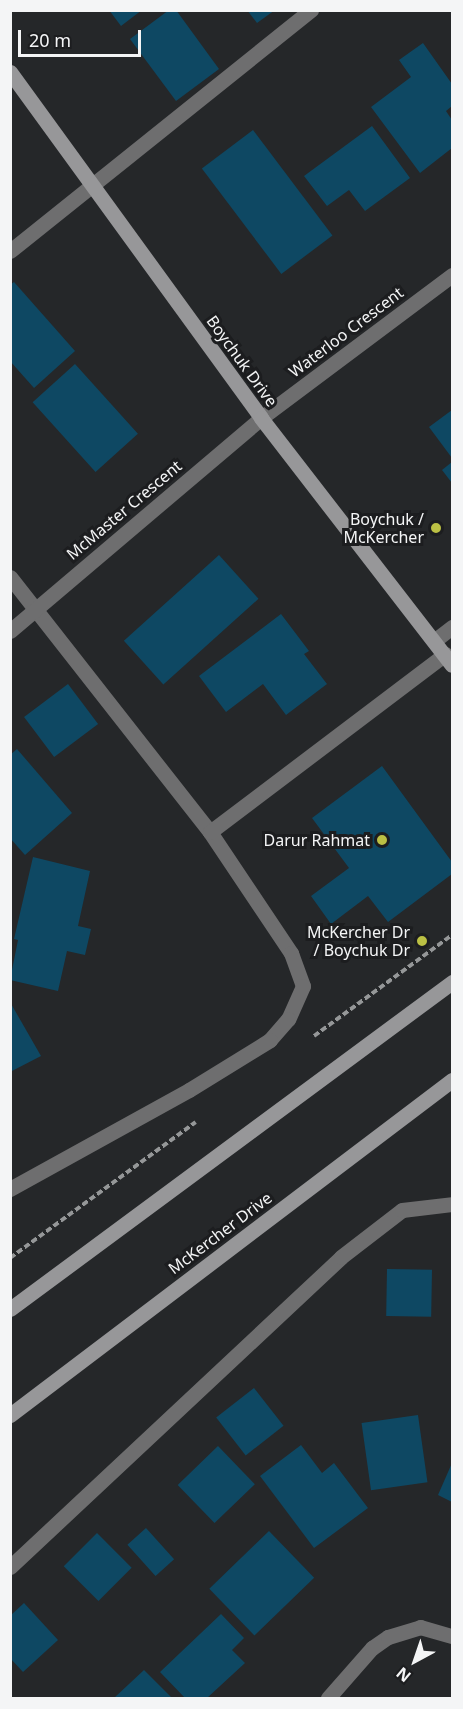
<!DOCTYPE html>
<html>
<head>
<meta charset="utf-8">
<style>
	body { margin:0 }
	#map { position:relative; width:463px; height:1709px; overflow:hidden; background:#252729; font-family:"Noto Sans",sans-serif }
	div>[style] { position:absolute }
	.building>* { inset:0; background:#0e4863; transform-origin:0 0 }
	.path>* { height:4px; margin-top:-2px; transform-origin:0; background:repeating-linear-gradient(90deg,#959798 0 6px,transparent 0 9px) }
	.lane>* { height:15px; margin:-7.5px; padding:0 7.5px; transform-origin:7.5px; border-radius:7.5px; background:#6e6e6f }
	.street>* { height:15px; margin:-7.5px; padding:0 7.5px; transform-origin:7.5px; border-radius:7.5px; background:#6e6e6f }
	.secondary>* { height:15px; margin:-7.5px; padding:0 7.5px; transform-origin:7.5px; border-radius:7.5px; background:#979799 }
	.dots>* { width:16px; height:16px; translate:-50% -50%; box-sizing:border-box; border:3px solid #1c1d1f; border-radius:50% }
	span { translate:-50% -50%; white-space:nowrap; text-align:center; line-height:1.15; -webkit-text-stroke:6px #1c1d1f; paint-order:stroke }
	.street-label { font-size:16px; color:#f4f5f6 }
	.poi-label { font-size:16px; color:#f4f5f6 }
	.right { translate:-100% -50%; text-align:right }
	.frame { position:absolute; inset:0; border:12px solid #f4f5f6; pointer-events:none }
	.north { position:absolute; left:385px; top:1631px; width:60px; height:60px; -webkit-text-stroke:4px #1c1d1f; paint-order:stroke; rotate:220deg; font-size:16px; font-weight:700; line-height:24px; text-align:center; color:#f4f5f6 }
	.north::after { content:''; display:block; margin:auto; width:21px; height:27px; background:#f4f5f6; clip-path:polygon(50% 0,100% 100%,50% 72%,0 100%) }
	.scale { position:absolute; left:18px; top:30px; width:123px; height:27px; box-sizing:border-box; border:3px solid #f4f5f6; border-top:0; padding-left:8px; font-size:18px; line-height:21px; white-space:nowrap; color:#f4f5f6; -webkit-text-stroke:4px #1c1d1f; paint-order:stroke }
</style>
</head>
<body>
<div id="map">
	<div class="building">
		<i style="clip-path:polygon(109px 10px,142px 10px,121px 26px)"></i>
		<i style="clip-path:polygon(169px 10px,176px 10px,219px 69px,176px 101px,130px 39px)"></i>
		<i style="clip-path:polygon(247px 10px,275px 10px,257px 23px)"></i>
		<i style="clip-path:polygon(423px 43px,452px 84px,452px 106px,446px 111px,452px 120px,452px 148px,420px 173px,371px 107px,411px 77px,399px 60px)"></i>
		<i style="clip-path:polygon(372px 126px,410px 178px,365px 211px,349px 190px,327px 206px,304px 176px)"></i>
		<i style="left:253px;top:130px;width:132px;height:64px;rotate:53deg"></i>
		<i style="clip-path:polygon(14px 282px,75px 351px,34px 388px,10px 361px,10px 285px)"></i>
		<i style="left:75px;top:364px;width:94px;height:57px;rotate:48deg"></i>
		<i style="clip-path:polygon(452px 410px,452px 458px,429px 427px)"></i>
		<i style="clip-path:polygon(452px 462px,452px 483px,442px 470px)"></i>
		<i style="left:219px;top:555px;width:59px;height:128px;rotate:48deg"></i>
		<i style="clip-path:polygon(281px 614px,309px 651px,304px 654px,327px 684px,286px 715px,263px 684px,226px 712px,199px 676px)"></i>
		<i style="left:68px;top:684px;width:50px;height:55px;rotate:53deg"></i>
		<i style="clip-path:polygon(17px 749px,72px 813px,25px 855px,10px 838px,10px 755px)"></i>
		<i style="clip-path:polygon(382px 766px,452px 862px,452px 874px,388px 922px,368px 896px,331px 924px,311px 896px,349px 868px,312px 818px)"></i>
		<i style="clip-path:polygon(33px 857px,90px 871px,78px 926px,91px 929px,85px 955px,67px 951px,58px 991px,10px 980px,18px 940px,14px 939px)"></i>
		<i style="clip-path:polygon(10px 1002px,41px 1056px,10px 1072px)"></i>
		<i style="left:387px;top:1269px;width:45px;height:47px;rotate:1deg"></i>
		<i style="left:254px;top:1388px;width:48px;height:48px;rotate:52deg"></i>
		<i style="left:418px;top:1415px;width:68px;height:57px;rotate:82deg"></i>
		<i style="clip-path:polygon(301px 1445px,322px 1473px,334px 1463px,368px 1508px,314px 1548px,260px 1476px)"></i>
		<i style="left:218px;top:1446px;width:53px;height:56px;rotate:46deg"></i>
		<i style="clip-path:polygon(452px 1463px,452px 1502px,438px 1495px)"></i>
		<i style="left:146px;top:1528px;width:42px;height:25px;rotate:48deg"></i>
		<i style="left:269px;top:1531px;width:65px;height:83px;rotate:46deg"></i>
		<i style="left:97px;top:1533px;width:49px;height:47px;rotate:45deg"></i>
		<i style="clip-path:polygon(24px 1603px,58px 1640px,23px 1672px,10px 1658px,10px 1616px)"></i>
		<i style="clip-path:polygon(221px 1614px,244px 1638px,232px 1650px,245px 1663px,207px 1698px,185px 1698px,160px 1672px)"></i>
		<i style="clip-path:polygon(144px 1670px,172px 1698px,114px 1698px)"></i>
	</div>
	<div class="path">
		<i style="left:314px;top:1036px;width:171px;rotate:-36.2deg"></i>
		<i style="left:10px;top:1258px;width:230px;rotate:-36.2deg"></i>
	</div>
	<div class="lane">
		<i style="left:10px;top:251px;width:386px;rotate:-38.7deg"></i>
		<i style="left:10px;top:577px;width:324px;rotate:51.9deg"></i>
		<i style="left:210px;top:832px;width:146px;rotate:56.2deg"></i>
		<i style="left:291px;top:953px;width:35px;rotate:70deg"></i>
		<i style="left:303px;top:986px;width:36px;rotate:114deg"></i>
		<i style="left:288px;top:1019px;width:28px;rotate:131deg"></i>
		<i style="left:270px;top:1040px;width:95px;rotate:148.3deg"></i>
		<i style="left:189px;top:1090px;width:205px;rotate:151.1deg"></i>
		<i style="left:434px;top:641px;width:23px;rotate:-38deg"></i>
		<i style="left:210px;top:832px;width:295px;rotate:-37.1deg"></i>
		<i style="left:10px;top:1567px;width:453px;rotate:-43.1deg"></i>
		<i style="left:341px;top:1257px;width:77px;rotate:-37.6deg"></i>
		<i style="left:402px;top:1210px;width:50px;rotate:-6.8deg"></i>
	</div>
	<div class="street">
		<i style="left:10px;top:631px;width:329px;rotate:-40.3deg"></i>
		<i style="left:261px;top:418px;width:239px;rotate:-36.8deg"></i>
		<i style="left:328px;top:1698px;width:67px;rotate:-48.7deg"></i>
		<i style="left:372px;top:1648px;width:19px;rotate:-35deg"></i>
		<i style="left:388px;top:1637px;width:34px;rotate:-17deg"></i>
		<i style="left:420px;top:1627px;width:33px;rotate:16deg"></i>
	</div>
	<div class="secondary">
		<i style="left:10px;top:72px;width:427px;rotate:54deg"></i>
		<i style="left:261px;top:418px;width:312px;rotate:52.3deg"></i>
		<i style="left:10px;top:1309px;width:550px;rotate:-36.49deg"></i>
		<i style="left:10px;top:1415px;width:555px;rotate:-37.16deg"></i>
	</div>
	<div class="dots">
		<i style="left:436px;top:528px;background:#bbc044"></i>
		<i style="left:382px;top:840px;background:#bbc044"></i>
		<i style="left:422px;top:941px;background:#bbc044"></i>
	</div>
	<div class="street-label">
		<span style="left:346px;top:332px;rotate:-37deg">Waterloo Crescent</span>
		<span style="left:242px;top:361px;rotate:54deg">Boychuk Drive</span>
		<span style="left:124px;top:510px;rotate:-40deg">McMaster Crescent</span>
		<span style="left:220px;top:1233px;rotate:-37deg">McKercher Drive</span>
	</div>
	<div class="poi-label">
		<span class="right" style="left:424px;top:528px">Boychuk /<br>McKercher</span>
		<span class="right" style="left:370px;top:840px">Darur Rahmat</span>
		<span class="right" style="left:410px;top:941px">McKercher Dr<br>/ Boychuk Dr</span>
	</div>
	<div class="frame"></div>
	<div class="north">N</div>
	<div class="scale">20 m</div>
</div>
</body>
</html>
